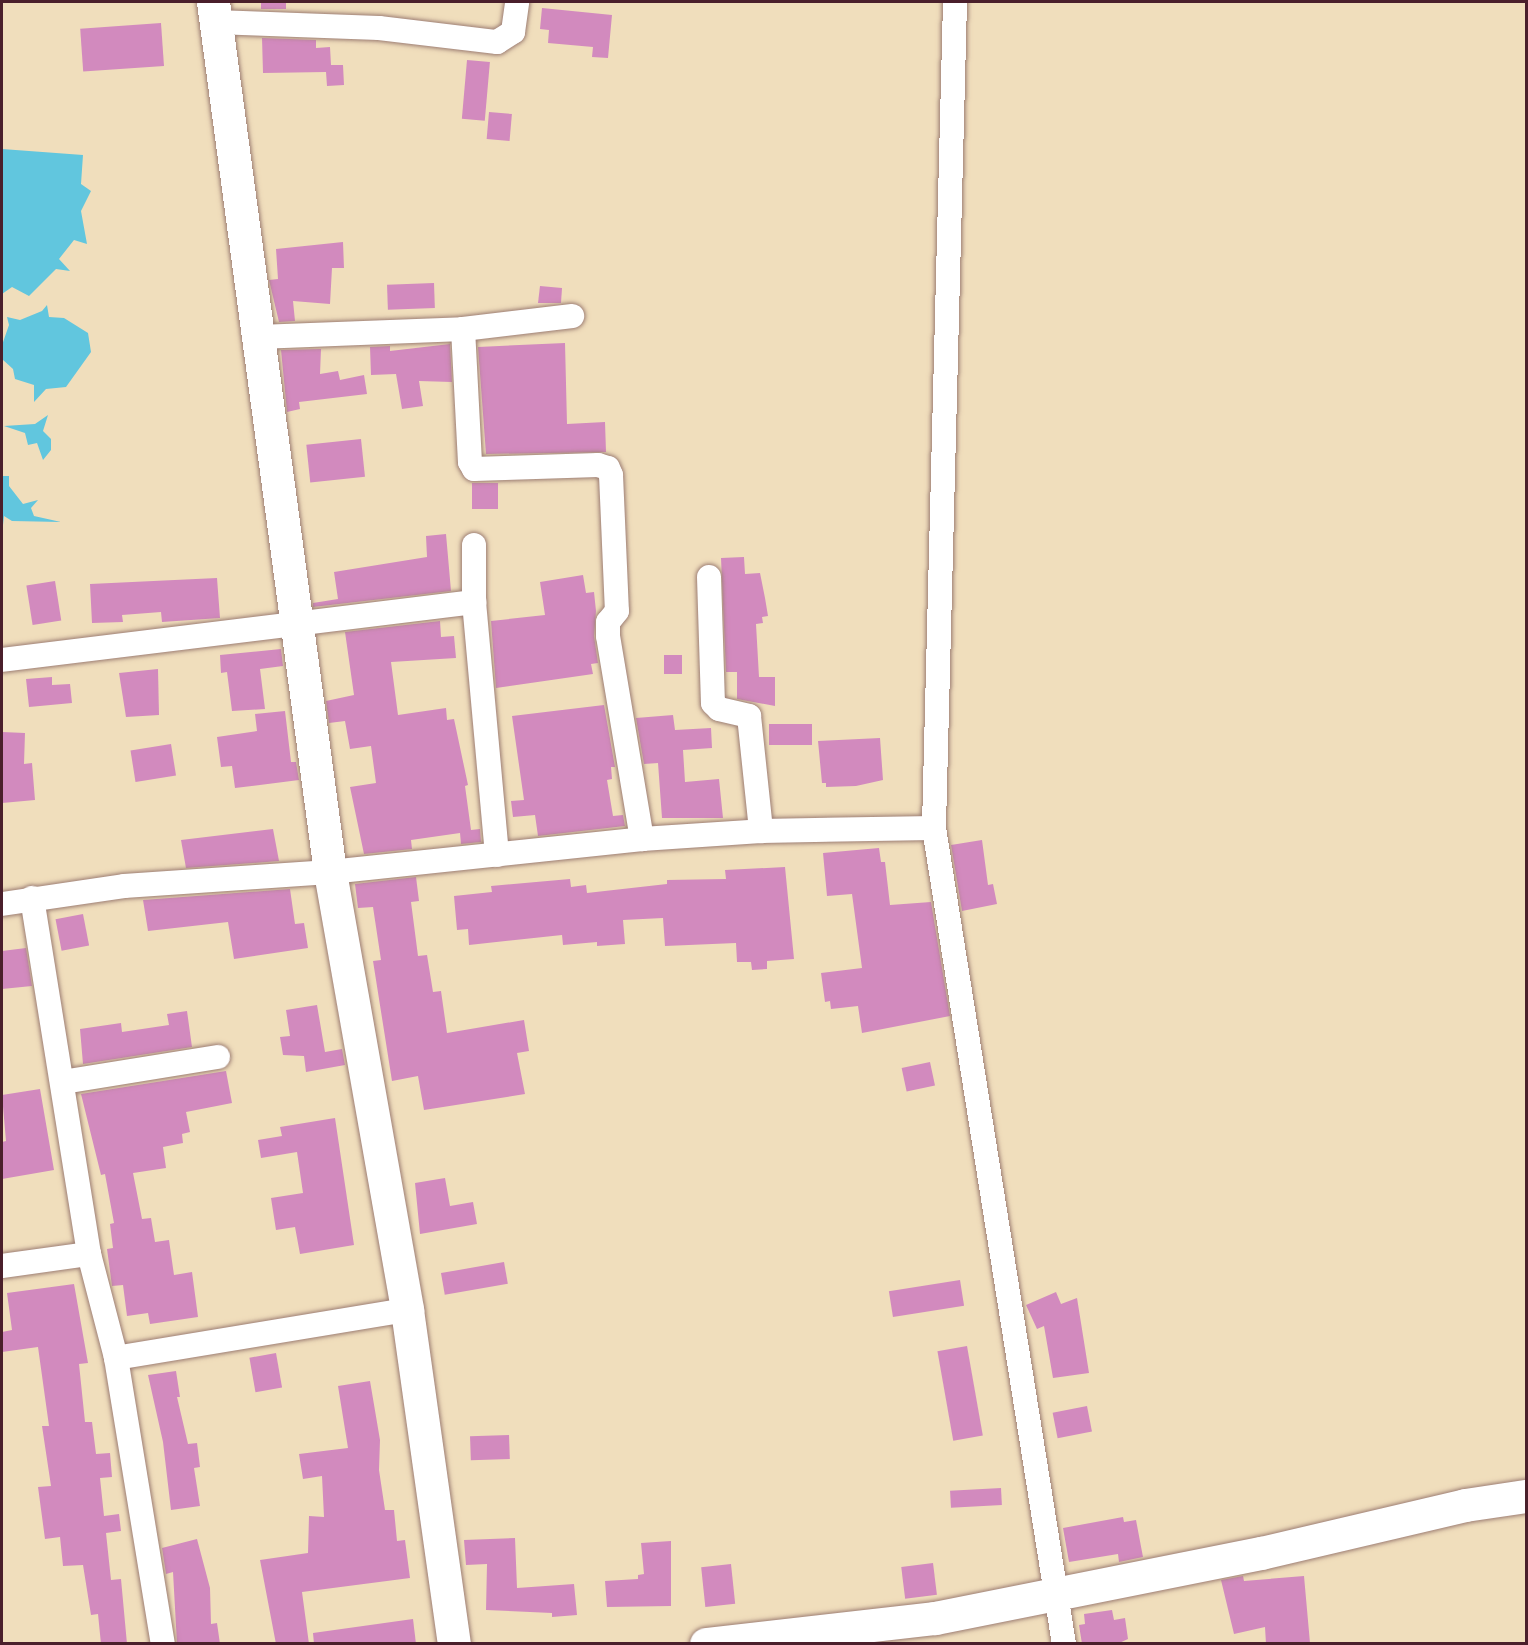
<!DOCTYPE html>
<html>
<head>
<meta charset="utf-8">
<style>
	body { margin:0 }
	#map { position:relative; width:1528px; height:1645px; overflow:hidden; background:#f0debc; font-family:"IM FELL Great Primer",serif }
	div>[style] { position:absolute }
	.water>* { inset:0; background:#61c6de }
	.building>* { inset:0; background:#d28abe; transform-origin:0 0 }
	.roads { filter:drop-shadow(0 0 2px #9d7e74) drop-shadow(0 0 2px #9d7e74) }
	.street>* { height:24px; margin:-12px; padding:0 12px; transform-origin:12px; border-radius:12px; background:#fff }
	.secondary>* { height:33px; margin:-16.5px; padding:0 16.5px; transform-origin:16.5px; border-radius:16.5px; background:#fff }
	span { translate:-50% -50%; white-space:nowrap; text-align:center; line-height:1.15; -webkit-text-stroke:4.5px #f7f3e8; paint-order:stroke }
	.frame { position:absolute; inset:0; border:3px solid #4a1f2b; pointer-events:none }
</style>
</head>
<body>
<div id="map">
	<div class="water">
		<i style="clip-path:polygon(2px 149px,83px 155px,81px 184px,91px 191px,81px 211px,87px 244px,74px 240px,59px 259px,70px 271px,56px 269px,29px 296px,12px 287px,2px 294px)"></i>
		<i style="clip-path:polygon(47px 305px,49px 317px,64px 318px,88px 333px,91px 352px,66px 387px,46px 389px,34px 402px,34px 385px,15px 379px,13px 369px,2px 359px,2px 345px,9px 325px,7px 317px,20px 320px,42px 311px)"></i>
		<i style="clip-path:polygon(48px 415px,43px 431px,51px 439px,51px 450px,43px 460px,37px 443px,28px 445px,25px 433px,4px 426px,35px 424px)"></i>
		<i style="clip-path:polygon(2px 476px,9px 476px,9px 486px,23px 504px,38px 500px,31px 508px,34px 516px,61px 522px,12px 521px,4px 516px,2px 534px)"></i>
	</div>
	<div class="building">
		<i style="left:261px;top:2px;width:25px;height:7px"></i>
		<i style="clip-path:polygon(542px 8px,612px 15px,608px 58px,592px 57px,593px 47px,548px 43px,549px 30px,540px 29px)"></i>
		<i style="left:161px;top:23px;width:43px;height:81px;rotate:86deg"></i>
		<i style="clip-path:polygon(262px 38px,316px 40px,316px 48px,330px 47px,331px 65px,343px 65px,344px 85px,327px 86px,326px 72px,263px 73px)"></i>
		<i style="left:467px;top:60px;width:23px;height:59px;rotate:5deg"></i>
		<i style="left:489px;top:112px;width:23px;height:27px;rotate:5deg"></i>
		<i style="clip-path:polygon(343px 242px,344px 268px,332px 268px,330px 304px,293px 301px,295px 321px,279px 322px,269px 280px,278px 279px,276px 249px)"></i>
		<i style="left:434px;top:283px;width:25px;height:47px;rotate:88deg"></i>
		<i style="clip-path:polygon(540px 286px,562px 288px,561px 303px,538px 303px)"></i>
		<i style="clip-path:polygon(565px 343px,567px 424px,605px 422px,606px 452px,486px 454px,478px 347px)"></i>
		<i style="clip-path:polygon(450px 344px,452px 382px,419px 381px,423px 406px,402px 409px,396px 374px,371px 375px,370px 347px,390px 346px,390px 351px)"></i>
		<i style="clip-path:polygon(321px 349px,320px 374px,338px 371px,340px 380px,364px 375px,367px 394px,299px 402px,300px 409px,287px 412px,281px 350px)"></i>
		<i style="left:361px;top:439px;width:38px;height:55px;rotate:84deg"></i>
		<i style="left:472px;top:483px;width:26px;height:26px"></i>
		<i style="clip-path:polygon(446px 534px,451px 591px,313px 607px,313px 603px,338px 599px,334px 572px,427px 557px,426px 536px)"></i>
		<i style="clip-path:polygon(744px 557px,745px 574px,760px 573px,765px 598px,768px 616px,762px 617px,763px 623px,756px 624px,759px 677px,775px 677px,775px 706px,737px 699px,737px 672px,726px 672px,721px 558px)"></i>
		<i style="clip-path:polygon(583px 575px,586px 593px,594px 592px,596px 611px,594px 636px,598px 663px,591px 664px,593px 674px,496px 688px,491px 621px,545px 615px,540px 582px)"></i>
		<i style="clip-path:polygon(217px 578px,220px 618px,162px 622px,161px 612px,122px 615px,123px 622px,92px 623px,90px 584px)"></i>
		<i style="left:55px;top:581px;width:40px;height:29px;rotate:81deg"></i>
		<i style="clip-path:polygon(440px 621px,441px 637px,454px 636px,456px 658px,391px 662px,398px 715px,446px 708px,447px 720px,454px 719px,468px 785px,465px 786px,471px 830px,480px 829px,481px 842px,461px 844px,460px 833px,411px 840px,412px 849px,364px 854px,350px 787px,376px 783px,371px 746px,350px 749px,345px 721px,329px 723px,326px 701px,354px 695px,345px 632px)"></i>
		<i style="clip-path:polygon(281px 649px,283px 666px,260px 669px,265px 709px,232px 711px,227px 672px,221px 673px,220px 655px)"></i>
		<i style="left:682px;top:655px;width:19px;height:18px;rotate:90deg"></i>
		<i style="clip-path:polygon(158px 669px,159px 715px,126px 717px,119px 673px)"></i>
		<i style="clip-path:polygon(52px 677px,52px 685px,70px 684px,72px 703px,29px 707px,26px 679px)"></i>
		<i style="clip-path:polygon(604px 705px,615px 767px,611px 767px,612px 779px,607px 780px,613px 816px,623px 815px,625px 826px,538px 836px,535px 815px,513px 817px,511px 801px,524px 800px,512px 716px)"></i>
		<i style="clip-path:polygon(285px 711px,291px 762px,296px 762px,299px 780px,235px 788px,232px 766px,221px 767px,217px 737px,257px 731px,255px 714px)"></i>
		<i style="clip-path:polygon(673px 715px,675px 730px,711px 728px,712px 748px,683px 750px,685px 782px,719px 779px,723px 818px,662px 818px,658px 763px,644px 764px,636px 718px)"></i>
		<i style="left:769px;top:724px;width:43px;height:21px"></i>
		<i style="clip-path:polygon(2px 732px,25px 733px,24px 764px,32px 763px,35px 800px,2px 803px)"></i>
		<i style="clip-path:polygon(880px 738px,883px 780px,856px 786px,826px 787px,826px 783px,822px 783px,818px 741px)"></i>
		<i style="left:171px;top:744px;width:32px;height:41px;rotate:81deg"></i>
		<i style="clip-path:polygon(273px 829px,279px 861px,186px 868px,181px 840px)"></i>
		<i style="clip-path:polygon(982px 840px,988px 885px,993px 884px,997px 904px,962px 911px,951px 845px)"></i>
		<i style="clip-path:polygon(879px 848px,881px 862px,885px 862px,890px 905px,931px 902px,950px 1016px,862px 1033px,858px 1006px,831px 1009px,830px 1001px,825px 1002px,821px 973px,862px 968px,852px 894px,827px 896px,823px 853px)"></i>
		<i style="clip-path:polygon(785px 867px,794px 959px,767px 961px,767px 969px,752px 970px,751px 962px,737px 962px,736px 943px,665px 946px,663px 918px,623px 920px,625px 944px,597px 946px,597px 942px,563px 945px,562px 935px,469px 945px,468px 929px,457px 930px,454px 896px,492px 892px,491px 886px,570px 879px,571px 887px,586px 885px,587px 893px,667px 884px,667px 880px,726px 879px,725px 870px)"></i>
		<i style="clip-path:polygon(416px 877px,419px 901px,411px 902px,418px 956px,427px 955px,433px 992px,441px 991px,447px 1033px,524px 1020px,529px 1051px,517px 1053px,525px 1094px,424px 1110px,418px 1076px,392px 1081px,373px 961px,381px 960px,373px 907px,358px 908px,355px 884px)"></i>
		<i style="clip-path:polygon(290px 889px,295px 924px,304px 923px,308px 948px,234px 959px,228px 922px,148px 931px,143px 900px)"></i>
		<i style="left:83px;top:914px;width:32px;height:28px;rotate:79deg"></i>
		<i style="clip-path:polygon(26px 948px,32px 986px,2px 989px,2px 951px)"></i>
		<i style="clip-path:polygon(317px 1005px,325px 1052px,342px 1049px,345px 1065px,306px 1072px,304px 1056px,283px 1055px,280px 1037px,290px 1036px,286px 1010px)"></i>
		<i style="clip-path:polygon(187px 1011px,192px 1047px,83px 1064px,80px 1029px,121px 1023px,122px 1032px,169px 1025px,167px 1014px)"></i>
		<i style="left:930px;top:1062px;width:24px;height:29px;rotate:78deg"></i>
		<i style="clip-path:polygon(226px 1071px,232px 1103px,186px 1112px,190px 1132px,182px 1134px,183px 1143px,163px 1147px,166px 1168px,133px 1173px,142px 1219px,151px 1218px,155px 1242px,169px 1240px,174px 1275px,192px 1272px,198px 1317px,150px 1324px,148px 1313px,127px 1316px,123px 1285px,112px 1286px,107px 1249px,113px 1248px,110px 1224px,114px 1223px,105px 1174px,101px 1175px,81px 1094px)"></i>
		<i style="clip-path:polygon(40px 1089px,54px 1170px,2px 1179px,2px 1142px,6px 1141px,2px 1095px)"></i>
		<i style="clip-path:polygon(335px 1118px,354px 1245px,300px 1254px,295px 1227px,276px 1230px,271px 1198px,303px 1193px,297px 1152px,261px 1158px,258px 1140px,282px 1136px,280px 1127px)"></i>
		<i style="clip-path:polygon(445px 1178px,450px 1206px,473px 1202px,477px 1224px,420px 1234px,415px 1183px)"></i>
		<i style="left:504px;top:1262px;width:22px;height:64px;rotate:80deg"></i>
		<i style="left:960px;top:1280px;width:26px;height:72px;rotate:81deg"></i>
		<i style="clip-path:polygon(74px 1284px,88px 1363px,79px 1364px,85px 1422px,92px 1422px,96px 1454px,110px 1453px,112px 1477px,100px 1478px,104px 1516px,119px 1514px,121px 1531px,106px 1533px,111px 1580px,121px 1579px,127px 1644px,101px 1644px,98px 1614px,91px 1615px,83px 1565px,63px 1566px,60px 1537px,45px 1539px,38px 1487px,51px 1486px,42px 1426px,49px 1426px,38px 1347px,2px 1352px,2px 1332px,12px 1330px,7px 1293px)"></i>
		<i style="clip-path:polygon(1056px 1292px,1061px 1304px,1077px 1298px,1089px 1373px,1053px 1378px,1044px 1326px,1037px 1329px,1026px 1305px)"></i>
		<i style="left:967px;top:1346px;width:91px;height:30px;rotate:80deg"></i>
		<i style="left:276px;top:1353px;width:35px;height:27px;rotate:80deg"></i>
		<i style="clip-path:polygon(176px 1371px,180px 1397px,177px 1397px,188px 1444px,197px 1443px,200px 1467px,194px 1468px,200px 1506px,171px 1510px,163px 1442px,148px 1375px)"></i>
		<i style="clip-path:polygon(370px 1381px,380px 1440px,379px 1470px,385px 1510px,394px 1510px,397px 1541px,405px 1540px,410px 1578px,302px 1592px,309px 1644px,276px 1644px,260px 1560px,308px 1553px,309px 1516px,324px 1517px,322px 1476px,303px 1479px,299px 1454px,348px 1448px,338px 1386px)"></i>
		<i style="left:1087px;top:1406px;width:26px;height:35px;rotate:79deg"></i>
		<i style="left:509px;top:1435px;width:24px;height:39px;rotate:88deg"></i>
		<i style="left:1001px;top:1488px;width:17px;height:51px;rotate:87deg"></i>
		<i style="clip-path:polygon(1123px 1517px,1124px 1522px,1136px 1520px,1143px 1557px,1119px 1562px,1118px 1554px,1069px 1562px,1063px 1528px)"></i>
		<i style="clip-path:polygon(515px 1538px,517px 1588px,574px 1584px,577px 1615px,552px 1617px,552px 1613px,486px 1610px,487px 1564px,466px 1565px,464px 1540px)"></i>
		<i style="clip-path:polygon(197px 1539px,210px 1588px,211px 1624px,217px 1623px,220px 1644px,177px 1644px,173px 1572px,166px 1574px,162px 1548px)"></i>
		<i style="clip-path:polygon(671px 1541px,671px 1606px,607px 1607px,605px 1581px,638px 1579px,638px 1575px,644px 1574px,641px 1543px)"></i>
		<i style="left:933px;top:1563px;width:32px;height:32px;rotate:83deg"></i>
		<i style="left:731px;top:1564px;width:40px;height:30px;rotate:84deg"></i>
		<i style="clip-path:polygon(1243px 1576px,1244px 1581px,1304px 1576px,1310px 1643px,1266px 1644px,1265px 1627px,1234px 1634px,1221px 1580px)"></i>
		<i style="clip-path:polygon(1112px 1610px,1114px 1620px,1125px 1618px,1128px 1639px,1117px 1644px,1082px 1644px,1079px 1625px,1085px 1624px,1084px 1614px)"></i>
		<i style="clip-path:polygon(413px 1619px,416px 1644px,314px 1644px,313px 1633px)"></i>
	</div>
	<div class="roads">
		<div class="street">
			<i style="left:955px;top:2px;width:826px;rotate:91.46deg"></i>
			<i style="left:934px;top:828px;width:826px;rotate:80.95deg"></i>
			<i style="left:215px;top:22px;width:164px;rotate:2.1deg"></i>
			<i style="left:379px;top:28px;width:119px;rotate:6.8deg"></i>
			<i style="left:497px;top:42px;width:19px;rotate:-32deg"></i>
			<i style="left:513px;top:32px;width:30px;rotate:-82deg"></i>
			<i style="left:463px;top:329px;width:133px;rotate:87deg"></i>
			<i style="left:470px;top:462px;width:8px;rotate:60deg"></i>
			<i style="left:474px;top:469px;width:124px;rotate:-1.8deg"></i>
			<i style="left:598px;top:465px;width:10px;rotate:17deg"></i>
			<i style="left:608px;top:468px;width:8px;rotate:67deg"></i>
			<i style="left:611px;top:475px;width:136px;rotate:87.5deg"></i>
			<i style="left:617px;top:611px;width:14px;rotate:129deg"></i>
			<i style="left:608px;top:622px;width:14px;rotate:90deg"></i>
			<i style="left:608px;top:636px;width:206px;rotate:80.5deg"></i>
			<i style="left:258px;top:337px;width:205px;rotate:-2.2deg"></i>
			<i style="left:463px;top:329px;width:110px;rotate:-6.8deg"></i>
			<i style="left:474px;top:545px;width:57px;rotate:90deg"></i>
			<i style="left:709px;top:577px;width:126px;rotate:88.2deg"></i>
			<i style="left:713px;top:703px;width:8px;rotate:45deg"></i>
			<i style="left:719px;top:709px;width:31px;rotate:13deg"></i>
			<i style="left:749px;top:716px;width:116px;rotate:84deg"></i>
			<i style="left:2px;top:660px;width:476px;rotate:-7deg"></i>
			<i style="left:474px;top:602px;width:254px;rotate:84.8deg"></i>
			<i style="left:32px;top:898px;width:361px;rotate:80.9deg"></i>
			<i style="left:89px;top:1254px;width:107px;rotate:75.4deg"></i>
			<i style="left:116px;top:1358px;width:290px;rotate:80.7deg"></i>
			<i style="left:2px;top:904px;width:123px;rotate:-8.4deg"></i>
			<i style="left:124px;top:886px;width:206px;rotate:-3.9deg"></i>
			<i style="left:330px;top:872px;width:314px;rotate:-6deg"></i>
			<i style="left:642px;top:839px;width:119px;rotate:-3.8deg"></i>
			<i style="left:761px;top:831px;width:173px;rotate:-1deg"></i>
			<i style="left:63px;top:1082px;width:157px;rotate:-9.2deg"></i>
			<i style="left:2px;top:1266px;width:88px;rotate:-7.9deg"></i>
			<i style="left:116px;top:1358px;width:295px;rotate:-9.4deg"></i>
		</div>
		<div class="secondary">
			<i style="left:213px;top:2px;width:878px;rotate:82.34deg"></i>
			<i style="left:330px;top:872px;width:445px;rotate:80deg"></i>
			<i style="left:407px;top:1310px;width:337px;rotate:82deg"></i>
			<i style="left:706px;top:1644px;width:230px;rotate:-6.5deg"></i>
			<i style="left:935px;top:1618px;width:332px;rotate:-11.3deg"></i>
			<i style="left:1261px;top:1553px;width:210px;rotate:-13.2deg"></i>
			<i style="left:1465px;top:1505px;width:62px;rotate:-8.4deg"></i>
		</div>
	</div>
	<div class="frame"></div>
</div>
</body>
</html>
